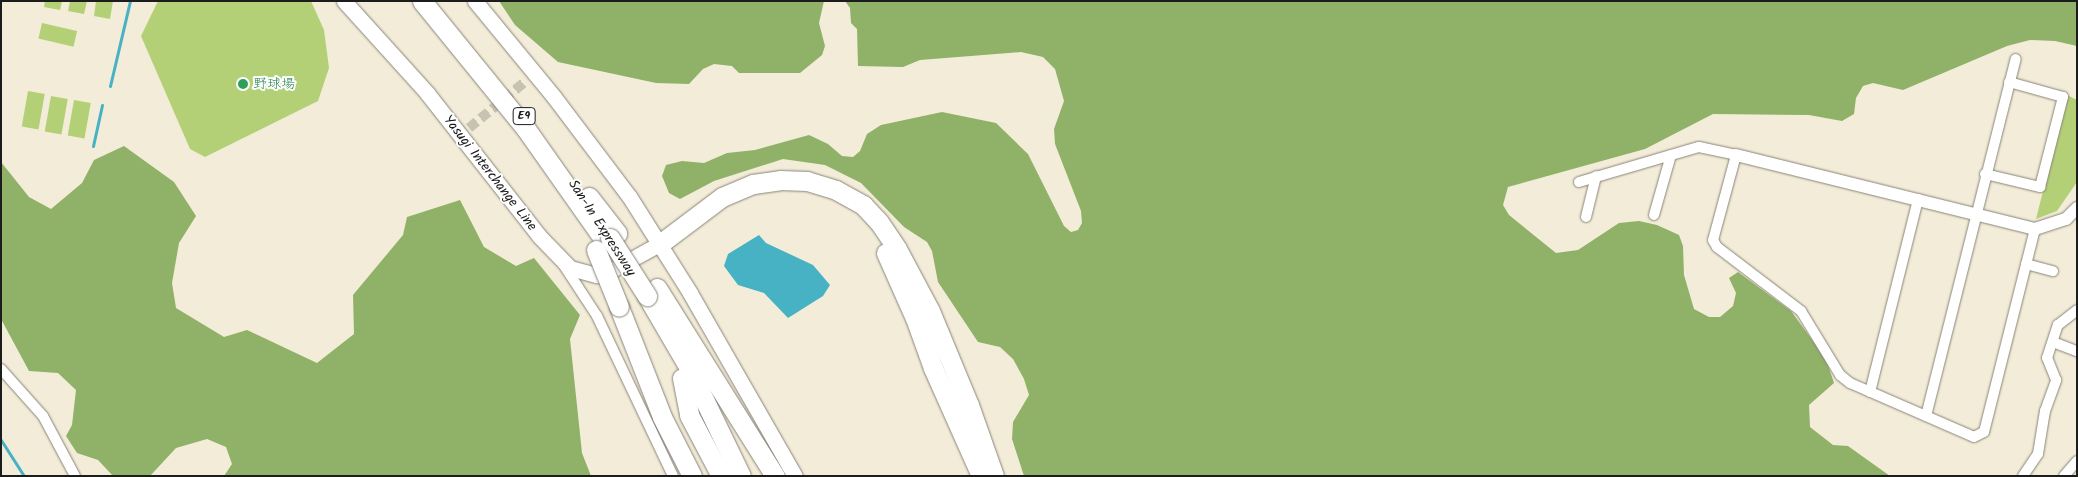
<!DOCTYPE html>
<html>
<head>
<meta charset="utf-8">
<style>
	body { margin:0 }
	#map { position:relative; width:2078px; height:477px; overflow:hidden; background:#f3ecd8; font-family:Kalam,"Klee One",sans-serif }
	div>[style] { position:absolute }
	.green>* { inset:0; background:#b4d077; transform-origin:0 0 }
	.forest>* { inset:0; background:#8fb268 }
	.water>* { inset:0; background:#46b2c4 }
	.stream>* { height:3px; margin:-1.5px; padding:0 1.5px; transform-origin:1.5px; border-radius:1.5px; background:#46b2c4 }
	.minor-tunnel>* { height:10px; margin-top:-5px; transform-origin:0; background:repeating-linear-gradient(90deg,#c8c2b2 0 10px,transparent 0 15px) }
	.roads { filter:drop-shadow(0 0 1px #88847a) drop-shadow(0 0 1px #88847a) }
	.minor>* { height:10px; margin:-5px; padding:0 5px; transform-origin:5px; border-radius:5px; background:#fff }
	.tertiary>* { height:12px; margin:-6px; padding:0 6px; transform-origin:6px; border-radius:6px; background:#fff }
	.secondary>* { height:15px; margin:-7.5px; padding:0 7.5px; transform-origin:7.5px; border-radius:7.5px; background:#fff }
	.motorway>* { height:19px; margin:-9.5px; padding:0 9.5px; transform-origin:9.5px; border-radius:9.5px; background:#fff }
	.bridges { filter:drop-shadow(0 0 1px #88847a) drop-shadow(0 0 1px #88847a) }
	.motorway-bridge>* { height:19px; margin:-9.5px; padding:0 9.5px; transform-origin:9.5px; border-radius:9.5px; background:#fff }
	.dots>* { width:14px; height:14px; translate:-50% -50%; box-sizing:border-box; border:2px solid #fff; border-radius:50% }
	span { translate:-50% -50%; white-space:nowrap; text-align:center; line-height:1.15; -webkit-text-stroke:4px #fff; paint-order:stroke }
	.shield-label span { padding:1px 4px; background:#fff; border:1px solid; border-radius:4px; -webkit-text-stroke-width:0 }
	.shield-label { font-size:12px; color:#1c1c1c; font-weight:700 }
	.leisure-label { font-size:14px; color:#27864d }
	.left { translate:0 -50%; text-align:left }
	.street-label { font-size:14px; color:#1c1c1c }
	.frame { position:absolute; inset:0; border:2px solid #1c1c1c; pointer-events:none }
</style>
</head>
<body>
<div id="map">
	<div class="green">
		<i style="clip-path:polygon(45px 1px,62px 1px,60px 10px,44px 7px)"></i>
		<i style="clip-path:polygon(70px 1px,87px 1px,84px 14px,68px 11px)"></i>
		<i style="clip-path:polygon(96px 1px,113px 1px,110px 19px,94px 16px)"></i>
		<i style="clip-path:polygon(158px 1px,311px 1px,324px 30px,329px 68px,318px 101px,205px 157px,190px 149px,141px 36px)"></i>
		<i style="left:42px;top:23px;width:36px;height:16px;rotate:13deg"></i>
		<i style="left:28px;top:91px;width:17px;height:36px;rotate:10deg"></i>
		<i style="clip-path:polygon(2067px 95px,2077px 100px,2077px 182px,2057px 211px,2036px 219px)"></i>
		<i style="left:51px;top:96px;width:17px;height:36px;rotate:10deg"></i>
		<i style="left:74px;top:100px;width:17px;height:36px;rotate:10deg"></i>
	</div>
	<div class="forest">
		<i style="clip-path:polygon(499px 1px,824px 1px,819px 23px,825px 46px,822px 55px,800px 73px,739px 73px,732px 66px,714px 64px,703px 69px,689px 84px,656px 83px,558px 62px,515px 25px)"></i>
		<i style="clip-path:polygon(845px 1px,2077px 1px,2077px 46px,2055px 41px,2030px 40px,2007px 46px,1903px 90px,1873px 83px,1863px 86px,1856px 98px,1854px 114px,1842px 121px,1809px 115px,1713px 114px,1645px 149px,1508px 187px,1503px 205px,1509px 215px,1556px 253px,1578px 250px,1619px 223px,1639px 221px,1657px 225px,1679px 235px,1683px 246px,1684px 275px,1694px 309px,1709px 317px,1720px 317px,1733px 306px,1736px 293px,1729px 278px,1738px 272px,1791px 311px,1826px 359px,1834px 383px,1809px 405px,1810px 427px,1833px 445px,1848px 446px,1890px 476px,1024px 476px,1012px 439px,1013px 422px,1029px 395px,1024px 379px,1013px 359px,1000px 347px,978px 342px,938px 282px,932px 251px,927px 242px,904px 227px,861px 183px,825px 165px,783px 159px,714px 181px,680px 199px,669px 193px,662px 176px,666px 165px,682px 161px,704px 163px,727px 153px,755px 150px,809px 135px,828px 144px,842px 156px,853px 157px,860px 151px,867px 134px,881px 125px,942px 112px,996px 123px,1028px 154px,1064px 226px,1071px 232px,1078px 230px,1082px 223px,1081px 211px,1055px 144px,1054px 129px,1064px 101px,1055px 69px,1043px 57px,1021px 52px,920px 60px,903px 67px,858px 66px,857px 29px,851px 23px,850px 8px)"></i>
		<i style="clip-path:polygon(124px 146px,174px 182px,196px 216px,179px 243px,172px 283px,176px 308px,224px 337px,247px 330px,317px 363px,354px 334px,353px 295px,403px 235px,407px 217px,460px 200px,484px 247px,516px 266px,534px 258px,580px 315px,570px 339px,582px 453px,591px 476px,224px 476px,232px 464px,226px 447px,207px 439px,176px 448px,150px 476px,113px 476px,98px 460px,77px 453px,66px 436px,72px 425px,76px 390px,58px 373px,29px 371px,1px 319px,1px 162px,29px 197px,51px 209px,82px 183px,94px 160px)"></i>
	</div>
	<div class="water">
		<i style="clip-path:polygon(759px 235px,766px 243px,813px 265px,830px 285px,823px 296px,788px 318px,764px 293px,738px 285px,724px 266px,728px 254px)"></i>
	</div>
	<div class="stream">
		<i style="left:110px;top:86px;width:87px;rotate:-76.8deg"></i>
		<i style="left:93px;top:146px;width:42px;rotate:-77.6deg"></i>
		<i style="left:1px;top:440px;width:43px;rotate:57.4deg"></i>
	</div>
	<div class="minor-tunnel">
		<i style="left:469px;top:128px;width:74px;rotate:-39.5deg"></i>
	</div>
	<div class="roads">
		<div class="minor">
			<i style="left:1985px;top:174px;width:57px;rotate:13.3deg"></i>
			<i style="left:2040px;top:187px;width:93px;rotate:-75.7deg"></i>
			<i style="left:2063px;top:97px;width:56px;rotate:-164.5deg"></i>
			<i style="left:1579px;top:182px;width:125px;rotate:-16.3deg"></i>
			<i style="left:1699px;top:147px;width:38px;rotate:12deg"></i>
			<i style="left:1736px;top:155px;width:88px;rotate:105.1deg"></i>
			<i style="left:1713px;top:240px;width:8px;rotate:60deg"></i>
			<i style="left:1717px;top:247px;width:106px;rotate:37.3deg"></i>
			<i style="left:1801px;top:311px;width:75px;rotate:58.6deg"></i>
			<i style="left:1840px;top:375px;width:13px;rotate:39deg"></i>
			<i style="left:1850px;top:383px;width:135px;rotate:23.5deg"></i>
			<i style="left:1974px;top:437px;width:11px;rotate:-27deg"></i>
			<i style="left:1984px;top:432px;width:209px;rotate:-75.9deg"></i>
			<i style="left:1654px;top:215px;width:62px;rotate:-74.2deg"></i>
			<i style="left:1586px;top:217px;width:42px;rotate:-76.3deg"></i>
			<i style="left:563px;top:264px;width:62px;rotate:56.8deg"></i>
			<i style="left:597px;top:316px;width:177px;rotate:64.6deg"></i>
			<i style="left:2026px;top:264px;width:28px;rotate:15deg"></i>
			<i style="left:2053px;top:342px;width:26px;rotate:21deg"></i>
			<i style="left:1px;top:369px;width:63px;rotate:48.2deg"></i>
			<i style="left:43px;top:416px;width:68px;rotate:61.9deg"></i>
			<i style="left:1870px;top:392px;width:199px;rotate:-76deg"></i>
			<i style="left:1926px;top:416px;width:368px;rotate:-75.9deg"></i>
			<i style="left:2023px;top:476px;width:27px;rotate:-56deg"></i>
			<i style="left:2038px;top:454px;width:44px;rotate:-80.8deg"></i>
			<i style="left:2045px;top:411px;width:33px;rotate:-70deg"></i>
			<i style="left:2056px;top:380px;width:24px;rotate:-112deg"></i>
			<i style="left:2047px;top:358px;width:35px;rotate:-72deg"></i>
			<i style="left:2058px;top:325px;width:24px;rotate:-38deg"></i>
			<i style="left:2064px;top:476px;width:20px;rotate:-49deg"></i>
		</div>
		<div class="tertiary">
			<i style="left:1736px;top:155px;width:308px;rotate:13.9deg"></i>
			<i style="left:2035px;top:229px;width:33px;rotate:-18deg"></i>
			<i style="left:2066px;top:219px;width:16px;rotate:-45deg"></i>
		</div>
		<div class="secondary">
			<i style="left:344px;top:1px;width:124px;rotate:47.9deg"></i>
			<i style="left:427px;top:93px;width:182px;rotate:51.9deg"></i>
			<i style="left:539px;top:236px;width:45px;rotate:45.9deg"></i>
			<i style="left:570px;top:268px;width:28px;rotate:15deg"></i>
			<i style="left:597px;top:275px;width:16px;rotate:-18deg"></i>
			<i style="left:612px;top:270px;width:56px;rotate:-28.9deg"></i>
			<i style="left:475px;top:1px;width:124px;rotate:50.5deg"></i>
			<i style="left:554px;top:97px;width:124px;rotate:52.9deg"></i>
			<i style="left:629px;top:196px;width:115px;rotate:57.8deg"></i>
			<i style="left:690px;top:293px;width:211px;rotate:60.2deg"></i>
		</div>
		<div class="motorway">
			<i style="left:422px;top:1px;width:165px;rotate:50.9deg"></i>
			<i style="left:526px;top:129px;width:137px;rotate:54.8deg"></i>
			<i style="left:589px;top:197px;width:46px;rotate:52.1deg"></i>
			<i style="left:661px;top:243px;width:76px;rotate:-37deg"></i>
			<i style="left:722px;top:197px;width:34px;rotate:-23deg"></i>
			<i style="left:753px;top:184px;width:27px;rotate:-8deg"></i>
			<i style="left:780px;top:180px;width:27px;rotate:2deg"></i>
			<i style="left:807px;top:181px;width:30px;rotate:17deg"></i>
			<i style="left:836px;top:190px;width:31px;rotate:29deg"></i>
			<i style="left:863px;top:205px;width:23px;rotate:47deg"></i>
			<i style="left:879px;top:222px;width:32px;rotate:56deg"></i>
			<i style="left:897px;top:249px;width:70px;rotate:62deg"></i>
			<i style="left:930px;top:311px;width:102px;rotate:67.5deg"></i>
			<i style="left:969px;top:405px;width:75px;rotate:70.6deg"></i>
			<i style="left:886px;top:253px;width:71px;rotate:66deg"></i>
			<i style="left:915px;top:318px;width:53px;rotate:70.2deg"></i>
			<i style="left:933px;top:368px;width:118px;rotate:66deg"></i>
			<i style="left:657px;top:288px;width:222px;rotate:57.9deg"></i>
			<i style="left:647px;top:296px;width:83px;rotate:59.7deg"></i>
			<i style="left:689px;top:368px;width:120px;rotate:64.3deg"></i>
			<i style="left:619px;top:307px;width:118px;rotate:68.6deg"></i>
			<i style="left:662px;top:417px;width:66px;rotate:63deg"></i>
			<i style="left:682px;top:378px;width:38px;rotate:79deg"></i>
			<i style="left:689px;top:415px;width:69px;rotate:62.3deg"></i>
		</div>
	</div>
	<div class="bridges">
		<div class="motorway-bridge">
			<i style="left:610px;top:238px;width:69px;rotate:57.5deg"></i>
			<i style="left:596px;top:250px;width:61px;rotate:68deg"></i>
		</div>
	</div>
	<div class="dots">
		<i style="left:243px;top:84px;background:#2e9e5b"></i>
	</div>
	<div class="shield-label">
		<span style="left:524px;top:116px">E9</span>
	</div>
	<div class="leisure-label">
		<span class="left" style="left:253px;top:84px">野球場</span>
	</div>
	<div class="street-label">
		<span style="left:490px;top:173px;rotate:52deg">Yasugi Interchange Line</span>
		<span style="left:602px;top:228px;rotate:57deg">San-In Expressway</span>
	</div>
	<div class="frame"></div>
</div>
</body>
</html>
